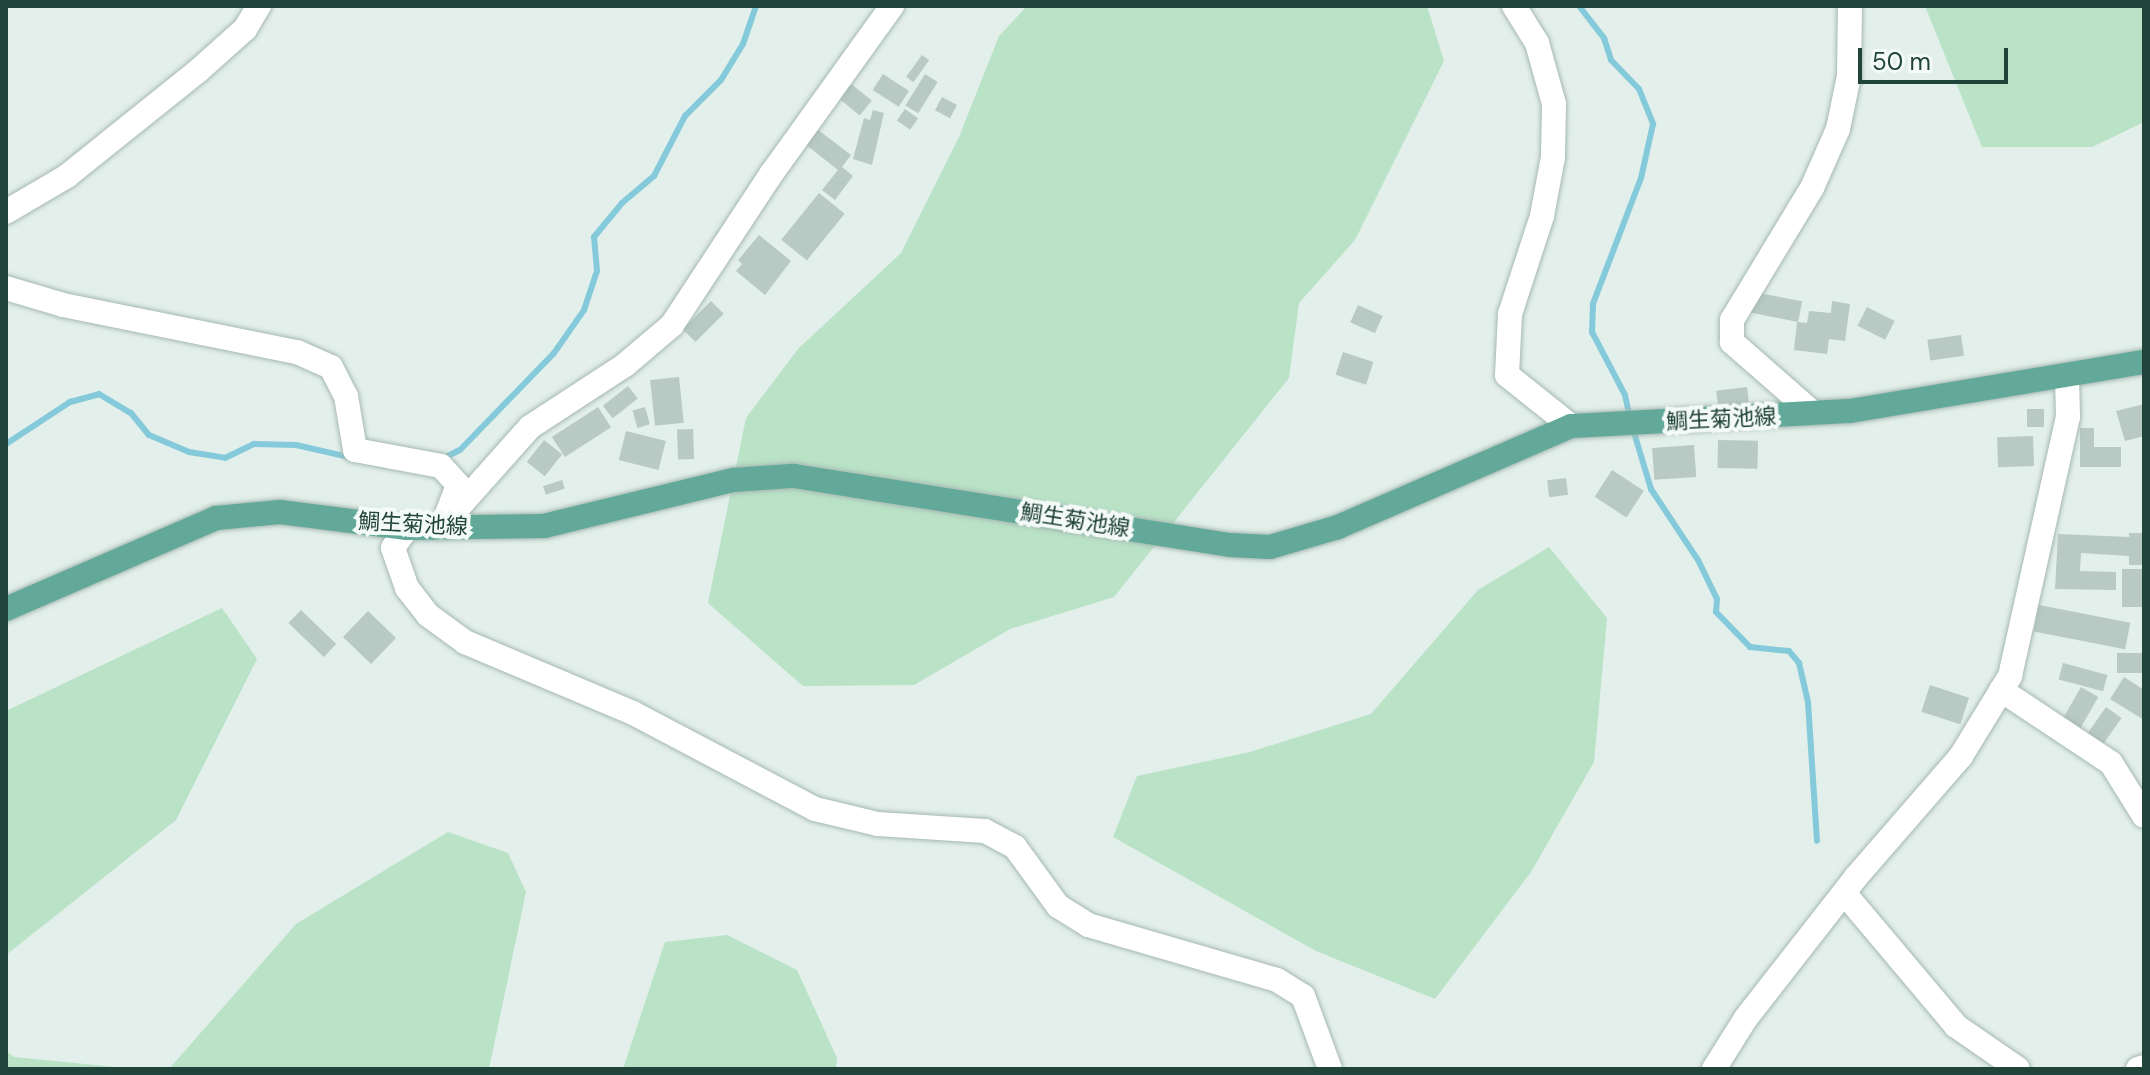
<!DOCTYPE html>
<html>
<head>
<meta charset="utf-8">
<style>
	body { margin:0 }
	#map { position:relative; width:2150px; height:1075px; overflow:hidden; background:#e3efea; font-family:"DM Sans","Noto Sans JP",sans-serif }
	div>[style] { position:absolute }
	.green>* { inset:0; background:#b9e2c6 }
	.stream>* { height:6px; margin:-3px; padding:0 3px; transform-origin:3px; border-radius:3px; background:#85cada }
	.building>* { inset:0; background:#b8cac3; transform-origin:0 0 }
	.roads { filter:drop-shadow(0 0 2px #a5b8b2) drop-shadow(0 0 2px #a5b8b2) }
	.minor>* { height:24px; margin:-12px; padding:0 12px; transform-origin:12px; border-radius:12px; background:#fff }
	.major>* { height:24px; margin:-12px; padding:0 12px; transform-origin:12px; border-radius:12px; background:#62a999 }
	span { translate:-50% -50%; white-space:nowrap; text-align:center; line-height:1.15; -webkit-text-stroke:8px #f4faf7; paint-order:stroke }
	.street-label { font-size:22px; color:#20433a }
	.frame { position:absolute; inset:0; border:8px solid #20433a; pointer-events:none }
	.scale { position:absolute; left:1858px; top:48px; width:150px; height:36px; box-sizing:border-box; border:4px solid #20433a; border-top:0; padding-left:10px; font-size:24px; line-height:28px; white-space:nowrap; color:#20433a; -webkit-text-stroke:6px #f4faf7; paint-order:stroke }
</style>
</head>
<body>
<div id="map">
	<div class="green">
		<i style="clip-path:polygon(1027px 6px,1427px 6px,1444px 61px,1355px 240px,1299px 303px,1289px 378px,1114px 597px,1010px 629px,914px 685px,803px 686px,708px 603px,746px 418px,798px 349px,901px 253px,959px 137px,999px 36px)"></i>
		<i style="clip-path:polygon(1925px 6px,2144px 6px,2144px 122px,2092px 147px,1982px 147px)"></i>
		<i style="clip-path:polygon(1549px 547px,1607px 618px,1594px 762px,1531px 872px,1435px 999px,1316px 951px,1113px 837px,1137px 776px,1250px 752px,1371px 714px,1478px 590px)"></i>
		<i style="clip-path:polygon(222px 608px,257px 659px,176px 820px,6px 955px,6px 711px)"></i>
		<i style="clip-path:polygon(448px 832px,508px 853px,526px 892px,489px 1069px,169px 1069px,296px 924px)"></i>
		<i style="clip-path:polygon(727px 935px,797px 970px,837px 1058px,836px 1069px,623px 1069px,665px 942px)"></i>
		<i style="clip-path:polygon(6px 1051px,14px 1057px,136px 1069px,6px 1069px)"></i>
	</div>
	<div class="stream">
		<i style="left:1579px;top:6px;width:41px;rotate:52deg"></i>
		<i style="left:1604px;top:38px;width:23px;rotate:72deg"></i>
		<i style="left:1611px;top:60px;width:40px;rotate:46deg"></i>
		<i style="left:1639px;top:89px;width:38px;rotate:68deg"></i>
		<i style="left:1653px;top:124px;width:55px;rotate:102.5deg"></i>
		<i style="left:1641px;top:178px;width:135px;rotate:110.9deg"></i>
		<i style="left:1593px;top:304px;width:28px;rotate:92deg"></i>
		<i style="left:1592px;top:332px;width:71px;rotate:62.4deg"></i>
		<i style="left:1625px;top:395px;width:24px;rotate:78deg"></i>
		<i style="left:1633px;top:429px;width:63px;rotate:73.3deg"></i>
		<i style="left:1651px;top:489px;width:85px;rotate:56.5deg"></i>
		<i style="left:1698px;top:560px;width:43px;rotate:64deg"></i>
		<i style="left:1717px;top:599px;width:13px;rotate:94deg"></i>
		<i style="left:1716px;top:612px;width:49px;rotate:45.8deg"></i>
		<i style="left:1750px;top:647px;width:39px;rotate:6deg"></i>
		<i style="left:1789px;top:651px;width:16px;rotate:50deg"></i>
		<i style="left:1799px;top:663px;width:40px;rotate:77deg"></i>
		<i style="left:1808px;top:702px;width:139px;rotate:86.3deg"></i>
		<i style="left:6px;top:444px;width:77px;rotate:-33.3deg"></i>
		<i style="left:70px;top:402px;width:30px;rotate:-15deg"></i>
		<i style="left:99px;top:394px;width:37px;rotate:31deg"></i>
		<i style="left:131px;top:413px;width:28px;rotate:51deg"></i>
		<i style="left:149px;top:435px;width:43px;rotate:23deg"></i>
		<i style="left:189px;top:452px;width:36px;rotate:9deg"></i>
		<i style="left:225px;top:458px;width:32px;rotate:-26deg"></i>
		<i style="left:254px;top:444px;width:42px;rotate:1.4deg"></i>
		<i style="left:296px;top:445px;width:58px;rotate:12.8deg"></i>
		<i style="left:440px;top:460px;width:22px;rotate:-27deg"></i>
		<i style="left:460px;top:450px;width:135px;rotate:-45.9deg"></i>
		<i style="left:554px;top:353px;width:52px;rotate:-55.1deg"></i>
		<i style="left:584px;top:310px;width:41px;rotate:-71.6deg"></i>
		<i style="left:597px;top:271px;width:34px;rotate:-95deg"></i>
		<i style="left:594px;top:237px;width:44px;rotate:-50.5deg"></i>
		<i style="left:622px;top:203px;width:42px;rotate:-40.2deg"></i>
		<i style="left:654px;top:176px;width:68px;rotate:-62.7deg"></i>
		<i style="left:685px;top:116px;width:51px;rotate:-45deg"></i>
		<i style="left:721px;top:80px;width:42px;rotate:-58.6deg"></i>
		<i style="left:743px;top:44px;width:40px;rotate:-71.1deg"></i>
	</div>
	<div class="building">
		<i style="left:922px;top:55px;width:9px;height:27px;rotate:36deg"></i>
		<i style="left:883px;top:74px;width:31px;height:19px;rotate:33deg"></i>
		<i style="left:925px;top:74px;width:15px;height:37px;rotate:32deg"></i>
		<i style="left:850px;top:83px;width:28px;height:19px;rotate:39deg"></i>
		<i style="left:942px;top:97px;width:17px;height:15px;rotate:28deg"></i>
		<i style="left:905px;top:109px;width:16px;height:14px;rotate:35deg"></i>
		<i style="clip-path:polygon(873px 110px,884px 113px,872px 165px,853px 159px,864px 118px,870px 120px)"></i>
		<i style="clip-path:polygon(817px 129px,851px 155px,842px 167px,853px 176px,835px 200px,822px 190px,838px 170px,805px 144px)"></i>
		<i style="left:819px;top:193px;width:33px;height:60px;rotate:39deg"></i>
		<i style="clip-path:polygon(759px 235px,791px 261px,765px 295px,736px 271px,742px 264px,738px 260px)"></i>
		<i style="left:1754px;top:292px;width:49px;height:21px;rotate:11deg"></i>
		<i style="left:711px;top:301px;width:18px;height:40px;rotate:45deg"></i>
		<i style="clip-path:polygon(1832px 301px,1850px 304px,1845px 341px,1829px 339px,1827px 354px,1794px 350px,1797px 322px,1807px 323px,1809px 311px,1831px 313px)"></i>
		<i style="left:1358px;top:305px;width:27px;height:19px;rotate:24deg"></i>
		<i style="left:1867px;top:307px;width:31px;height:21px;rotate:27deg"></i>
		<i style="left:1961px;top:335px;width:21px;height:34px;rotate:82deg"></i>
		<i style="left:1343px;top:352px;width:32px;height:24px;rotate:18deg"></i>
		<i style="left:679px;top:377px;width:46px;height:29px;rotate:84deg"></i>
		<i style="left:628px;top:386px;width:16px;height:32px;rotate:52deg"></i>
		<i style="left:1747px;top:387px;width:16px;height:31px;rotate:83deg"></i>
		<i style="clip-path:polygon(2144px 404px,2144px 436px,2125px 441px,2116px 411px)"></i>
		<i style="left:598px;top:407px;width:24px;height:55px;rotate:57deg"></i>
		<i style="left:645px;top:407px;width:18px;height:13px;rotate:74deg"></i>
		<i style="left:2027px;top:409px;width:17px;height:18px"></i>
		<i style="clip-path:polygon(2080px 428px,2094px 428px,2094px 447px,2121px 447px,2121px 467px,2080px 467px)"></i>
		<i style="left:693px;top:429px;width:30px;height:16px;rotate:88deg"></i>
		<i style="left:626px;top:431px;width:41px;height:30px;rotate:14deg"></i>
		<i style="left:2033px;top:436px;width:30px;height:36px;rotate:88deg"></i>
		<i style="left:544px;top:440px;width:23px;height:28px;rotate:38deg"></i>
		<i style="left:1718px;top:440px;width:40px;height:28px;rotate:1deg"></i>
		<i style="left:1694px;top:445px;width:32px;height:42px;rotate:86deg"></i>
		<i style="left:1612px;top:470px;width:38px;height:32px;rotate:33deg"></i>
		<i style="left:1566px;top:478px;width:17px;height:19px;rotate:83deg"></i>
		<i style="left:562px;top:480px;width:9px;height:20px;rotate:72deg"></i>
		<i style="clip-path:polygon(2129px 533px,2144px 533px,2144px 565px,2129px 565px,2129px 556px,2081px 553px,2080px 571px,2116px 572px,2116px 590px,2055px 589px,2058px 534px,2129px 537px)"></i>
		<i style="left:2122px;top:569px;width:22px;height:38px"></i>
		<i style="left:2039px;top:605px;width:93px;height:27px;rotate:11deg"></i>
		<i style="left:301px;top:610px;width:49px;height:18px;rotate:44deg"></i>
		<i style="left:368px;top:611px;width:39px;height:36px;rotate:44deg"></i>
		<i style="left:2117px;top:653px;width:27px;height:20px"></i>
		<i style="left:2063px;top:663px;width:46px;height:17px;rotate:15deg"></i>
		<i style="clip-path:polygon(2124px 677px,2144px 690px,2144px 720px,2110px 699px)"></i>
		<i style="left:1930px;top:685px;width:41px;height:28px;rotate:18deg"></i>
		<i style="left:2081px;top:687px;width:20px;height:36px;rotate:30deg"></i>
		<i style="left:2106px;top:707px;width:19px;height:32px;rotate:35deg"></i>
	</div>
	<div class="roads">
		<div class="minor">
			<i style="left:1514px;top:6px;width:44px;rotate:58.1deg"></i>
			<i style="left:1537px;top:43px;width:63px;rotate:74.4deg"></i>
			<i style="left:1554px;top:104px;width:53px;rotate:91.1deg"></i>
			<i style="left:1553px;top:157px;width:60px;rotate:100.6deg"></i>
			<i style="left:1542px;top:216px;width:103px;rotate:108.1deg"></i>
			<i style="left:1510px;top:314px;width:61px;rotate:92.8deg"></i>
			<i style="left:1507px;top:375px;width:82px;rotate:38.6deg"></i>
			<i style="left:6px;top:212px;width:71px;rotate:-30.5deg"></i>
			<i style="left:67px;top:176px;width:168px;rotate:-38.7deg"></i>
			<i style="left:198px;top:71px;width:63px;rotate:-41.8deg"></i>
			<i style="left:245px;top:29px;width:27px;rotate:-59deg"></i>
			<i style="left:6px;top:288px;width:59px;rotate:16.6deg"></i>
			<i style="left:63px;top:305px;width:239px;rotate:11.4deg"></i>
			<i style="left:297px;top:352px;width:37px;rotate:24deg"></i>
			<i style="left:331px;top:367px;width:33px;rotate:63deg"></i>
			<i style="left:346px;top:396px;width:55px;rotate:80.5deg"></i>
			<i style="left:355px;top:450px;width:87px;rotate:10.5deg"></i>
			<i style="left:441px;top:466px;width:25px;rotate:48deg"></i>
			<i style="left:458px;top:485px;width:30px;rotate:111deg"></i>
			<i style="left:1813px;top:413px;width:108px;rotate:-138.8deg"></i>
			<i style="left:1732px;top:342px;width:22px;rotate:-90deg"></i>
			<i style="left:1732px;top:320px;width:154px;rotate:-58.8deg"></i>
			<i style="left:1812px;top:188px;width:64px;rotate:-66.2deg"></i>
			<i style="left:1838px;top:129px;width:54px;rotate:-78.3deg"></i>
			<i style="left:1849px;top:76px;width:70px;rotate:-89.2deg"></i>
			<i style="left:407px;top:528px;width:24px;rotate:125deg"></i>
			<i style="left:393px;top:548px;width:42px;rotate:70.7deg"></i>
			<i style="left:407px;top:588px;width:34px;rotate:52deg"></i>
			<i style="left:428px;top:615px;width:46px;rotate:36.1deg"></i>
			<i style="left:465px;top:642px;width:182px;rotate:22.9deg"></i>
			<i style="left:633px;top:713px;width:206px;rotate:27.8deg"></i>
			<i style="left:815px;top:809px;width:65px;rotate:13.4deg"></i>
			<i style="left:878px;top:824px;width:107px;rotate:3.7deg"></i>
			<i style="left:985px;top:831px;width:34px;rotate:28deg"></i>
			<i style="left:1015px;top:847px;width:73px;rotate:53.9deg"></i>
			<i style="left:1058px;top:906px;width:36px;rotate:32deg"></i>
			<i style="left:1088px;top:925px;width:197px;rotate:16.2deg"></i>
			<i style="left:1277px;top:980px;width:31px;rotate:32deg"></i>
			<i style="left:1303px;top:996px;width:78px;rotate:69.7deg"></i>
			<i style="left:440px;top:528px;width:135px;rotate:-48.3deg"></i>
			<i style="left:530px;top:427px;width:113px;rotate:-33.1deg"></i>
			<i style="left:625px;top:365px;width:62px;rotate:-40.4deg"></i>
			<i style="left:672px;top:325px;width:182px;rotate:-56.7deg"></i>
			<i style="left:772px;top:173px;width:206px;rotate:-54.3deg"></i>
			<i style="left:2001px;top:690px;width:132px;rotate:33.6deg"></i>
			<i style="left:2111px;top:763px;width:62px;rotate:58.1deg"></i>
			<i style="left:1845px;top:894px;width:172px;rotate:49.9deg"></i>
			<i style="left:1956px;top:1026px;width:75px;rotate:34.7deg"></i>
			<i style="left:1714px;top:1069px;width:60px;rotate:-57.9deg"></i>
			<i style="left:1746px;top:1018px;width:179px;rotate:-52deg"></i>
			<i style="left:1856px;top:877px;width:160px;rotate:-49deg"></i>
			<i style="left:1961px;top:756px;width:94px;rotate:-58.5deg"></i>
			<i style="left:2010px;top:676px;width:265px;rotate:-77.4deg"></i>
			<i style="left:2068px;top:417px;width:41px;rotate:-91.4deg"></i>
			<i style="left:2138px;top:1069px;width:6px;rotate:-18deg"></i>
		</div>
		<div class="major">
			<i style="left:6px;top:609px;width:229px;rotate:-23.4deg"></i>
			<i style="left:216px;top:518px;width:64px;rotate:-5.4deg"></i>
			<i style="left:280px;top:512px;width:128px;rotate:7.2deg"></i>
			<i style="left:407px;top:528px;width:137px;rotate:-0.8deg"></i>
			<i style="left:544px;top:526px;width:195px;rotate:-13.7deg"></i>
			<i style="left:733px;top:480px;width:29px;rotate:-4deg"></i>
			<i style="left:762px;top:478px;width:32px;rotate:-4deg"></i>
			<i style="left:794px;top:476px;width:441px;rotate:9deg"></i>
			<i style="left:1230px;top:545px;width:40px;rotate:2.9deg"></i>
			<i style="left:1270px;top:547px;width:71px;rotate:-16.4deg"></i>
			<i style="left:1338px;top:527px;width:254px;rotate:-23.4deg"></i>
			<i style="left:1571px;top:426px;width:279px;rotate:-3.1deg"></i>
			<i style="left:1850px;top:411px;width:298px;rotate:-9.5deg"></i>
		</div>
	</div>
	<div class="street-label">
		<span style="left:1721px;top:419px;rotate:-3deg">鯛生菊池線</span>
		<span style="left:1075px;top:520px;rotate:9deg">鯛生菊池線</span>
		<span style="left:413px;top:524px;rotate:3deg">鯛生菊池線</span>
	</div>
	<div class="frame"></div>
	<div class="scale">50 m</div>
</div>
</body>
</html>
